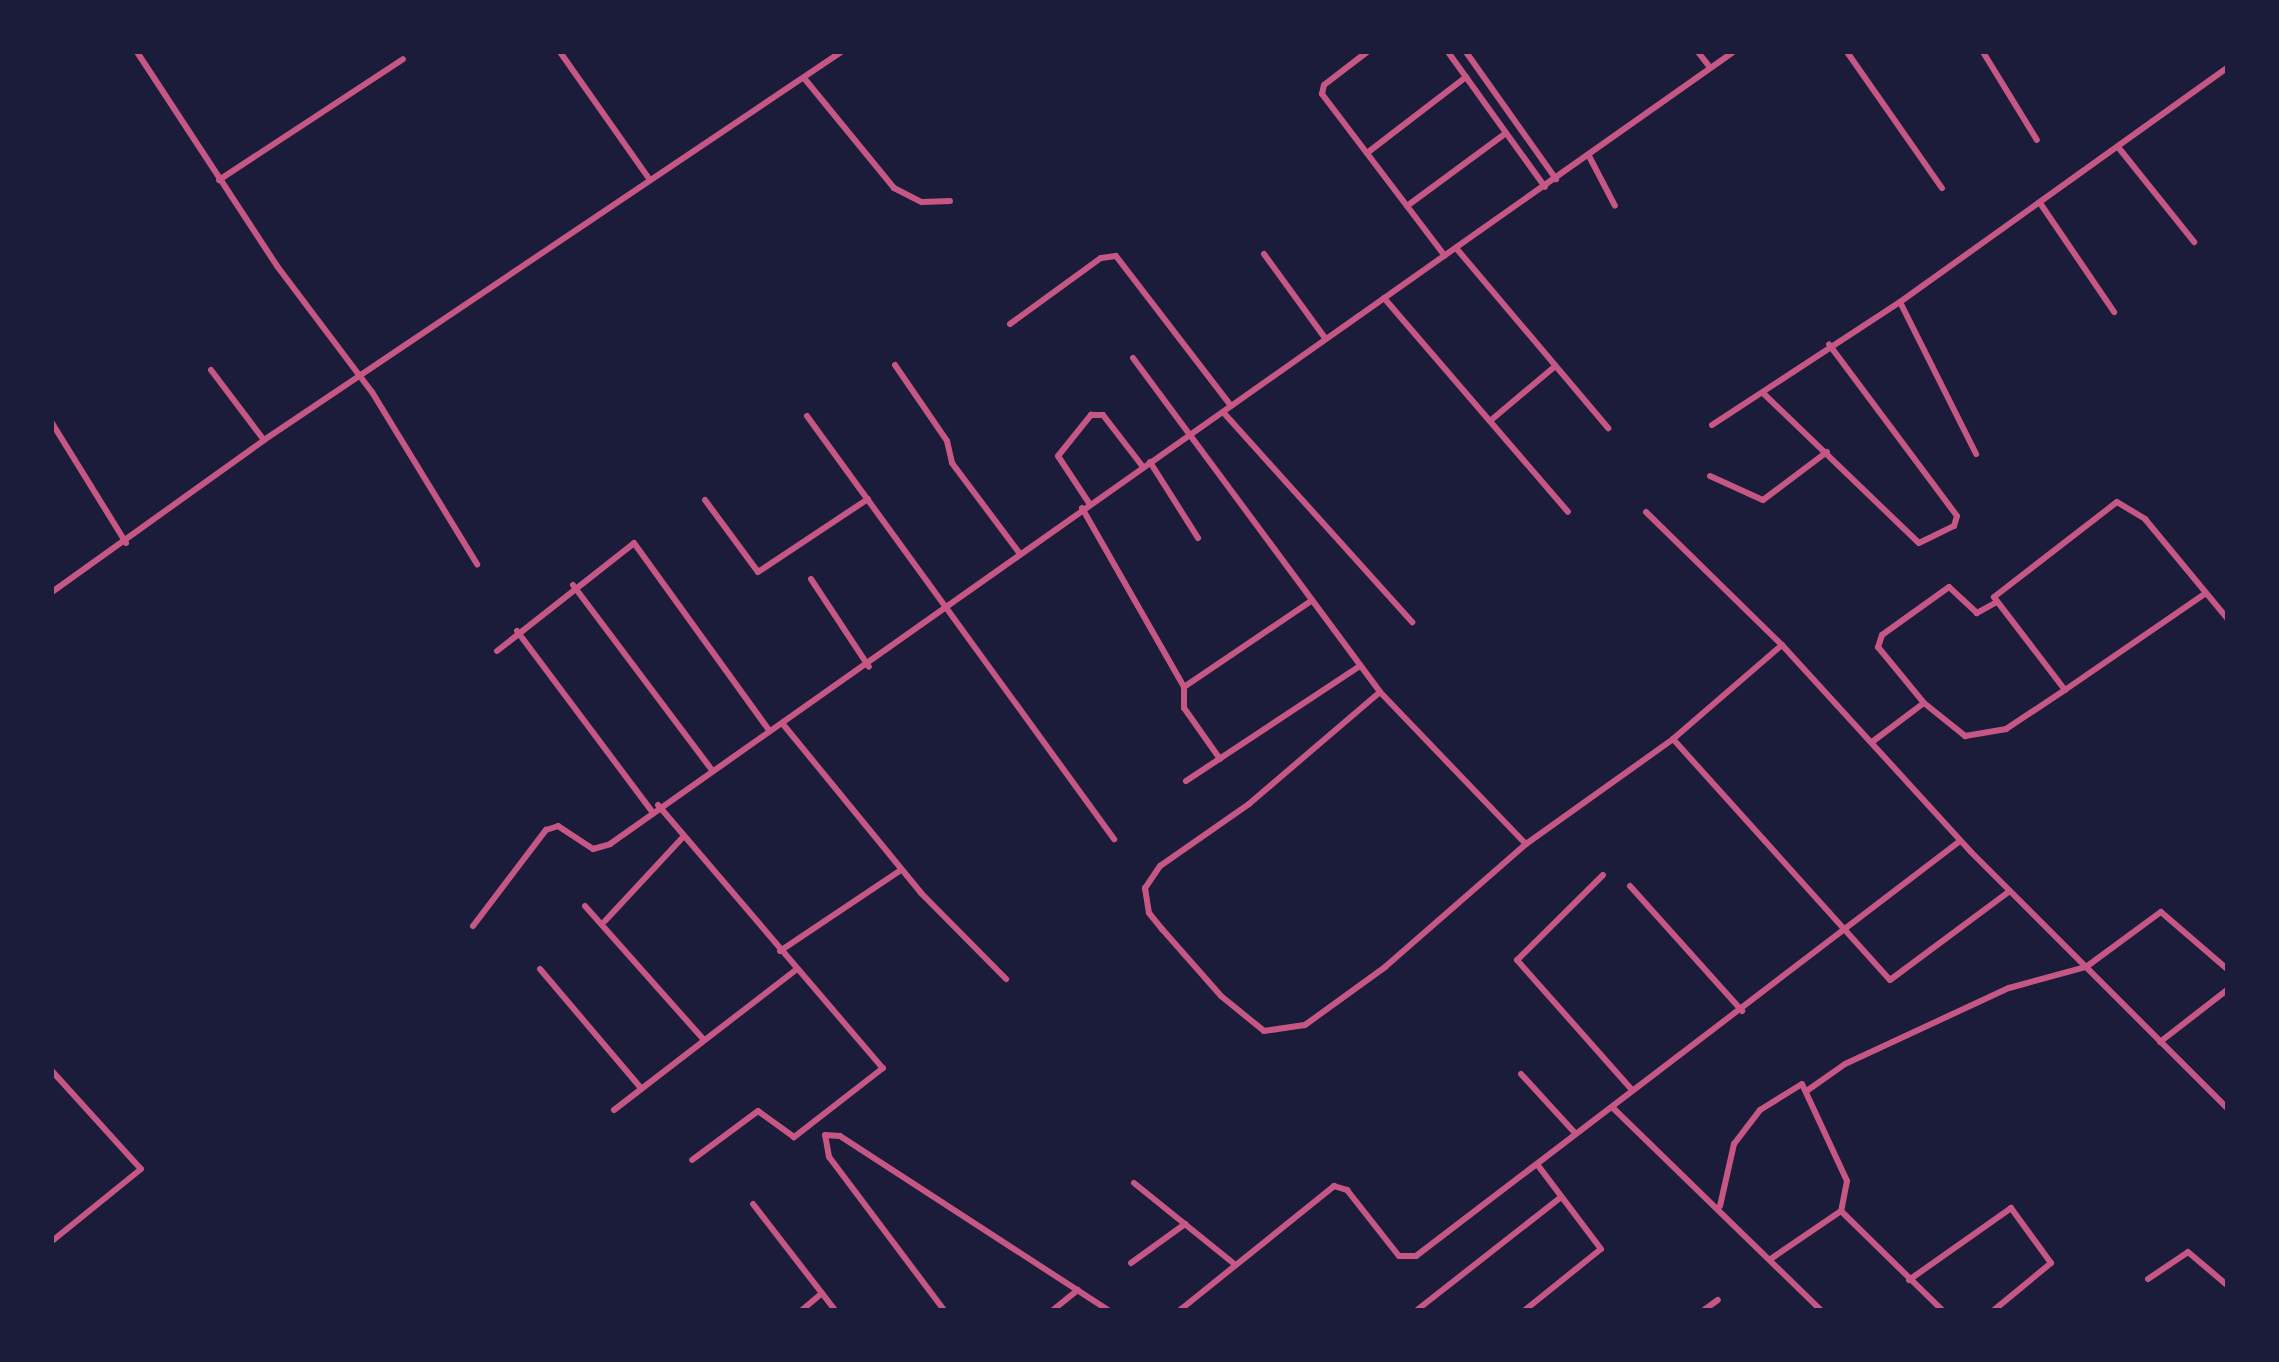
<!DOCTYPE html>
<html>
<head>
<meta charset="utf-8">
<style>
	body { margin:0 }
	#map { position:relative; width:2279px; height:1362px; overflow:hidden; background:#1b1b3a; font-family:Quicksand,sans-serif }
	div>[style] { position:absolute }
	.minor>* { height:6px; margin:-3px; padding:0 3px; transform-origin:3px; border-radius:3px; background:#c65784 }
	span { translate:-50% -50%; white-space:nowrap; text-align:center; line-height:1.15; -webkit-text-stroke:7px #1b1b3a; paint-order:stroke }
	.frame { position:absolute; inset:0; border:54px solid #1b1b3a; pointer-events:none }
</style>
</head>
<body>
<div id="map">
	<div class="minor">
		<i style="left:137px;top:52px;width:256px;rotate:56.8deg"></i>
		<i style="left:277px;top:266px;width:158px;rotate:53deg"></i>
		<i style="left:372px;top:392px;width:202px;rotate:58.6deg"></i>
		<i style="left:560px;top:52px;width:156px;rotate:54.9deg"></i>
		<i style="left:1367px;top:52px;width:54px;rotate:142.5deg"></i>
		<i style="left:1324px;top:85px;width:9px;rotate:103deg"></i>
		<i style="left:1322px;top:94px;width:203px;rotate:52.8deg"></i>
		<i style="left:1448px;top:52px;width:166px;rotate:54.3deg"></i>
		<i style="left:1466px;top:52px;width:156px;rotate:54.7deg"></i>
		<i style="left:1698px;top:52px;width:16px;rotate:52deg"></i>
		<i style="left:1847px;top:52px;width:166px;rotate:55.1deg"></i>
		<i style="left:1983px;top:52px;width:103px;rotate:58.5deg"></i>
		<i style="left:804px;top:78px;width:142px;rotate:50.7deg"></i>
		<i style="left:894px;top:188px;width:31px;rotate:27deg"></i>
		<i style="left:922px;top:202px;width:28px;rotate:-2deg"></i>
		<i style="left:2118px;top:147px;width:122px;rotate:51.3deg"></i>
		<i style="left:1367px;top:153px;width:125px;rotate:-37.5deg"></i>
		<i style="left:1589px;top:156px;width:56px;rotate:62.5deg"></i>
		<i style="left:219px;top:180px;width:220px;rotate:-33.3deg"></i>
		<i style="left:2040px;top:203px;width:132px;rotate:55.8deg"></i>
		<i style="left:1407px;top:206px;width:123px;rotate:-36.4deg"></i>
		<i style="left:1456px;top:248px;width:236px;rotate:49.8deg"></i>
		<i style="left:1264px;top:254px;width:104px;rotate:54deg"></i>
		<i style="left:1384px;top:298px;width:282px;rotate:49.3deg"></i>
		<i style="left:1900px;top:302px;width:170px;rotate:63.4deg"></i>
		<i style="left:1010px;top:324px;width:112px;rotate:-36deg"></i>
		<i style="left:1101px;top:258px;width:15px;rotate:-8deg"></i>
		<i style="left:1116px;top:256px;width:189px;rotate:52.5deg"></i>
		<i style="left:1133px;top:358px;width:415px;rotate:53.5deg"></i>
		<i style="left:1380px;top:692px;width:211px;rotate:46.2deg"></i>
		<i style="left:895px;top:365px;width:92px;rotate:55.6deg"></i>
		<i style="left:947px;top:441px;width:23px;rotate:77deg"></i>
		<i style="left:952px;top:463px;width:114px;rotate:53.2deg"></i>
		<i style="left:211px;top:370px;width:88px;rotate:52.9deg"></i>
		<i style="left:1763px;top:393px;width:216px;rotate:43.9deg"></i>
		<i style="left:1919px;top:543px;width:39px;rotate:-26deg"></i>
		<i style="left:1954px;top:526px;width:10px;rotate:-73deg"></i>
		<i style="left:1957px;top:516px;width:214px;rotate:-126.7deg"></i>
		<i style="left:1223px;top:412px;width:283px;rotate:48deg"></i>
		<i style="left:807px;top:416px;width:523px;rotate:54.03deg"></i>
		<i style="left:1490px;top:421px;width:82px;rotate:-40.1deg"></i>
		<i style="left:52px;top:423px;width:141px;rotate:58.3deg"></i>
		<i style="left:1712px;top:425px;width:225px;rotate:-33.2deg"></i>
		<i style="left:1900px;top:302px;width:402px;rotate:-35.6deg"></i>
		<i style="left:1150px;top:462px;width:90px;rotate:57.7deg"></i>
		<i style="left:1710px;top:476px;width:58px;rotate:24.4deg"></i>
		<i style="left:1763px;top:500px;width:80px;rotate:-36.9deg"></i>
		<i style="left:705px;top:500px;width:89px;rotate:53.6deg"></i>
		<i style="left:758px;top:572px;width:132px;rotate:-33.6deg"></i>
		<i style="left:1089px;top:503px;width:56px;rotate:-123.4deg"></i>
		<i style="left:1058px;top:456px;width:53px;rotate:-51.2deg"></i>
		<i style="left:1091px;top:415px;width:12px"></i>
		<i style="left:1103px;top:415px;width:66px;rotate:52.4deg"></i>
		<i style="left:1082px;top:508px;width:206px;rotate:60.3deg"></i>
		<i style="left:1646px;top:512px;width:190px;rotate:44.4deg"></i>
		<i style="left:811px;top:579px;width:105px;rotate:56.6deg"></i>
		<i style="left:573px;top:585px;width:231px;rotate:53.1deg"></i>
		<i style="left:52px;top:592px;width:261px;rotate:-35.6deg"></i>
		<i style="left:264px;top:440px;width:695px;rotate:-33.92deg"></i>
		<i style="left:2206px;top:593px;width:171px;rotate:145.5deg"></i>
		<i style="left:2065px;top:690px;width:117px;rotate:-127.4deg"></i>
		<i style="left:1994px;top:597px;width:155px;rotate:-37.7deg"></i>
		<i style="left:2117px;top:502px;width:33px;rotate:31deg"></i>
		<i style="left:2145px;top:519px;width:129px;rotate:50.4deg"></i>
		<i style="left:1995px;top:603px;width:21px;rotate:151deg"></i>
		<i style="left:1977px;top:613px;width:38px;rotate:-137deg"></i>
		<i style="left:1949px;top:587px;width:82px;rotate:144.4deg"></i>
		<i style="left:1882px;top:635px;width:13px;rotate:108deg"></i>
		<i style="left:1878px;top:647px;width:72px;rotate:50.6deg"></i>
		<i style="left:1924px;top:703px;width:53px;rotate:38.8deg"></i>
		<i style="left:1965px;top:736px;width:42px;rotate:-9.7deg"></i>
		<i style="left:2006px;top:729px;width:71px;rotate:-33.5deg"></i>
		<i style="left:517px;top:631px;width:224px;rotate:53.2deg"></i>
		<i style="left:497px;top:651px;width:174px;rotate:-38.2deg"></i>
		<i style="left:634px;top:543px;width:231px;rotate:54.2deg"></i>
		<i style="left:1380px;top:692px;width:172px;rotate:139.5deg"></i>
		<i style="left:1249px;top:804px;width:108px;rotate:145.1deg"></i>
		<i style="left:1160px;top:866px;width:27px;rotate:124deg"></i>
		<i style="left:1145px;top:888px;width:25px;rotate:81deg"></i>
		<i style="left:1149px;top:913px;width:21px;rotate:51deg"></i>
		<i style="left:1162px;top:929px;width:89px;rotate:48.6deg"></i>
		<i style="left:1221px;top:996px;width:55px;rotate:39.1deg"></i>
		<i style="left:1264px;top:1031px;width:41px;rotate:-8.3deg"></i>
		<i style="left:1305px;top:1025px;width:99px;rotate:-35.9deg"></i>
		<i style="left:1385px;top:967px;width:187px;rotate:-41.1deg"></i>
		<i style="left:1526px;top:844px;width:181px;rotate:-35.5deg"></i>
		<i style="left:1673px;top:739px;width:144px;rotate:-40.8deg"></i>
		<i style="left:1782px;top:645px;width:280px;rotate:47.6deg"></i>
		<i style="left:1971px;top:852px;width:362px;rotate:45deg"></i>
		<i style="left:782px;top:723px;width:220px;rotate:50.7deg"></i>
		<i style="left:921px;top:893px;width:121px;rotate:45.3deg"></i>
		<i style="left:1673px;top:739px;width:324px;rotate:48deg"></i>
		<i style="left:1890px;top:980px;width:149px;rotate:-36.6deg"></i>
		<i style="left:1872px;top:742px;width:65px;rotate:-36.9deg"></i>
		<i style="left:1220px;top:759px;width:62px;rotate:-125.2deg"></i>
		<i style="left:1184px;top:708px;width:21px;rotate:-90deg"></i>
		<i style="left:1184px;top:687px;width:153px;rotate:-34.1deg"></i>
		<i style="left:1186px;top:781px;width:209px;rotate:-33.5deg"></i>
		<i style="left:658px;top:805px;width:346px;rotate:49.5deg"></i>
		<i style="left:883px;top:1068px;width:113px;rotate:142.2deg"></i>
		<i style="left:794px;top:1137px;width:44px;rotate:-144.2deg"></i>
		<i style="left:758px;top:1111px;width:82px;rotate:143.4deg"></i>
		<i style="left:1603px;top:875px;width:121px;rotate:135.3deg"></i>
		<i style="left:1517px;top:960px;width:174px;rotate:48.5deg"></i>
		<i style="left:1630px;top:886px;width:168px;rotate:48.1deg"></i>
		<i style="left:585px;top:906px;width:179px;rotate:48.4deg"></i>
		<i style="left:605px;top:921px;width:113px;rotate:-47.1deg"></i>
		<i style="left:473px;top:926px;width:121px;rotate:-52.8deg"></i>
		<i style="left:546px;top:830px;width:13px;rotate:-18deg"></i>
		<i style="left:558px;top:826px;width:42px;rotate:33.3deg"></i>
		<i style="left:593px;top:849px;width:18px;rotate:-16deg"></i>
		<i style="left:610px;top:844px;width:1374px;rotate:-35.19deg"></i>
		<i style="left:780px;top:951px;width:146px;rotate:-33.8deg"></i>
		<i style="left:540px;top:969px;width:156px;rotate:49.7deg"></i>
		<i style="left:2160px;top:1042px;width:85px;rotate:-37.8deg"></i>
		<i style="left:52px;top:1071px;width:132px;rotate:47.8deg"></i>
		<i style="left:141px;top:1169px;width:114px;rotate:141deg"></i>
		<i style="left:1521px;top:1074px;width:81px;rotate:47.5deg"></i>
		<i style="left:1808px;top:1090px;width:45px;rotate:-35.1deg"></i>
		<i style="left:1845px;top:1064px;width:181px;rotate:-24.9deg"></i>
		<i style="left:2009px;top:988px;width:80px;rotate:-15.3deg"></i>
		<i style="left:2086px;top:967px;width:93px;rotate:-36.3deg"></i>
		<i style="left:2161px;top:912px;width:87px;rotate:40.8deg"></i>
		<i style="left:1612px;top:1107px;width:291px;rotate:44.2deg"></i>
		<i style="left:614px;top:1110px;width:230px;rotate:-37.6deg"></i>
		<i style="left:1134px;top:1183px;width:127px;rotate:38.9deg"></i>
		<i style="left:753px;top:1204px;width:134px;rotate:52.3deg"></i>
		<i style="left:1720px;top:1206px;width:64px;rotate:-77.3deg"></i>
		<i style="left:1734px;top:1144px;width:43px;rotate:-52.6deg"></i>
		<i style="left:1760px;top:1110px;width:49px;rotate:-31.8deg"></i>
		<i style="left:1802px;top:1084px;width:107px;rotate:65.1deg"></i>
		<i style="left:1847px;top:1181px;width:31px;rotate:101deg"></i>
		<i style="left:1841px;top:1211px;width:83px;rotate:145.7deg"></i>
		<i style="left:1841px;top:1211px;width:141px;rotate:44.4deg"></i>
		<i style="left:1131px;top:1263px;width:67px;rotate:-35.8deg"></i>
		<i style="left:2148px;top:1279px;width:48px;rotate:-34deg"></i>
		<i style="left:2188px;top:1252px;width:51px;rotate:40.2deg"></i>
		<i style="left:1909px;top:1280px;width:125px;rotate:-35.2deg"></i>
		<i style="left:2011px;top:1208px;width:68px;rotate:54deg"></i>
		<i style="left:2051px;top:1263px;width:74px;rotate:140.5deg"></i>
		<i style="left:802px;top:1310px;width:26px;rotate:-40deg"></i>
		<i style="left:944px;top:1310px;width:191px;rotate:-126.9deg"></i>
		<i style="left:829px;top:1157px;width:22px;rotate:-100deg"></i>
		<i style="left:825px;top:1135px;width:15px;rotate:4deg"></i>
		<i style="left:840px;top:1136px;width:320px;rotate:33deg"></i>
		<i style="left:1053px;top:1310px;width:32px;rotate:-39deg"></i>
		<i style="left:1180px;top:1310px;width:198px;rotate:-38.8deg"></i>
		<i style="left:1334px;top:1186px;width:14px;rotate:17deg"></i>
		<i style="left:1347px;top:1190px;width:84px;rotate:51.8deg"></i>
		<i style="left:1399px;top:1256px;width:17px"></i>
		<i style="left:1416px;top:1256px;width:684px;rotate:-37.34deg"></i>
		<i style="left:1417px;top:1310px;width:183px;rotate:-38.1deg"></i>
		<i style="left:1525px;top:1310px;width:97px;rotate:-38.8deg"></i>
		<i style="left:1601px;top:1249px;width:106px;rotate:-127deg"></i>
		<i style="left:1704px;top:1310px;width:17px;rotate:-36deg"></i>
	</div>
	<div class="frame"></div>
</div>
</body>
</html>
